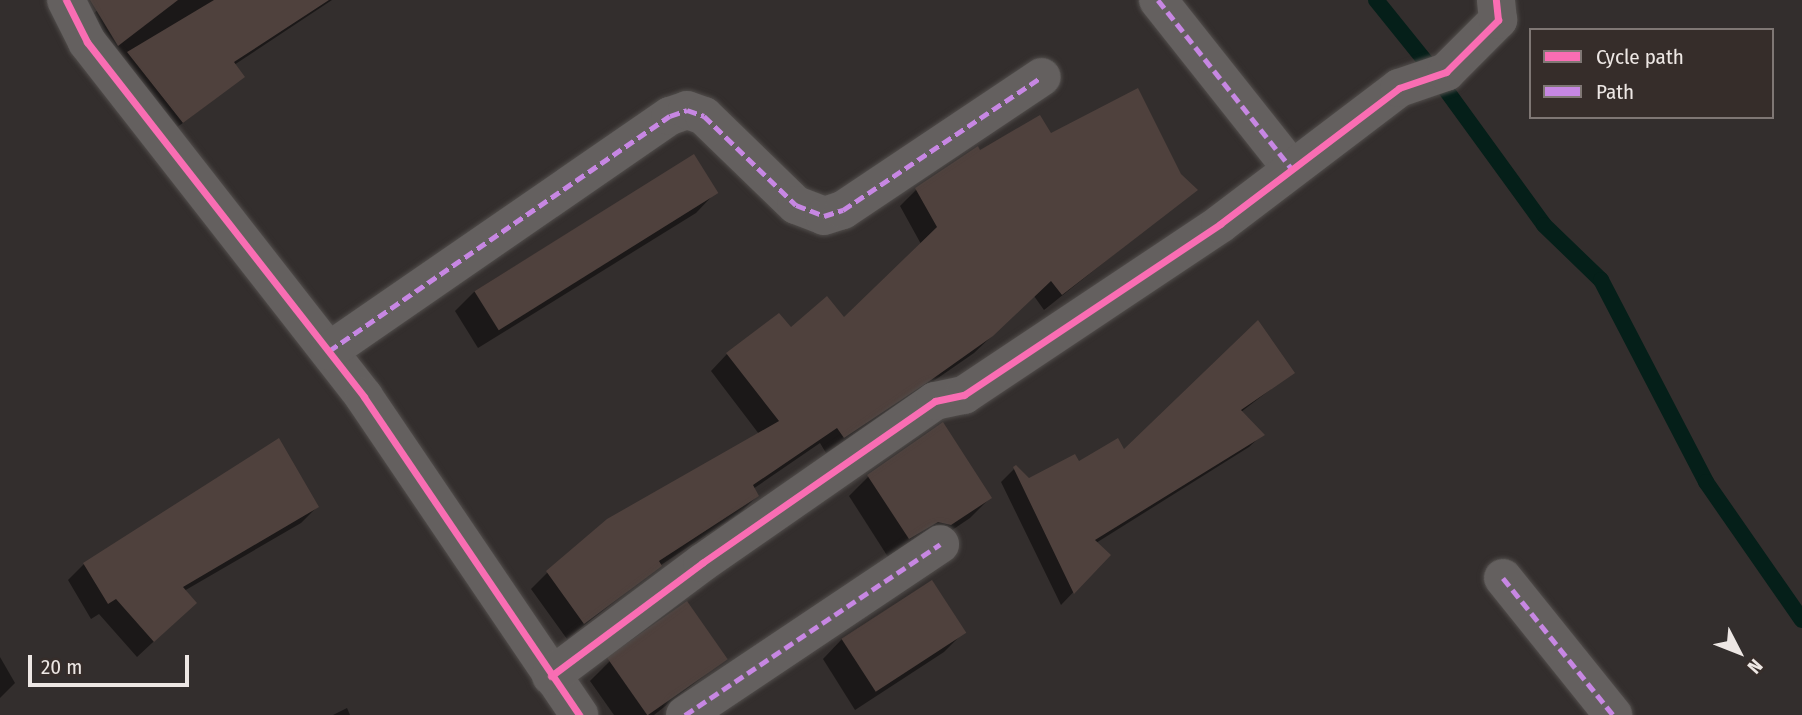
<!DOCTYPE html>
<html>
<head>
<meta charset="utf-8">
<style>
	body { margin:0 }
	#map { position:relative; width:1802px; height:715px; overflow:hidden; background:#332e2d; font-family:"Fira Sans Condensed",sans-serif }
	div>[style] { position:absolute }
	.shadow>* { inset:0; background:#0007 }
	.stream>* { height:16px; margin:-8px; padding:0 8px; transform-origin:8px; border-radius:8px; background:#051f19 }
	.building>* { inset:0; background:#4f413d; transform-origin:0 0 }
	.roads { filter:drop-shadow(0 0 2px #514d4b) drop-shadow(0 0 2px #514d4b) }
	.street>* { height:38px; margin:-19px; padding:0 19px; transform-origin:19px; border-radius:19px; background:#64605f }
	.quiet>* { height:5px; margin-top:-2.5px; transform-origin:0; background:repeating-linear-gradient(90deg,#c787e3 0 10px,transparent 0 15px) }
	.cycleway>* { height:7px; margin:-3.5px; padding:0 3.5px; transform-origin:3.5px; border-radius:3.5px; background:#f96db3 }
	span { translate:-50% -50%; white-space:nowrap; text-align:center; line-height:1.15; -webkit-text-stroke:7px #362d2a; paint-order:stroke }
	.legend { position:absolute; left:1529px; top:28px; width:245px; height:91px; box-sizing:border-box; background:#362d2a; border:2px solid #7f7774; margin:0; padding:9px 12px; list-style:none; font-size:21px; color:#ede7e4 }
	.legend li { display:flex; align-items:center; gap:14px; height:35px }
	.legend b { width:35px; border:2px solid #7f7774 }
	.north { position:absolute; left:1704px; top:617px; width:70px; height:70px; -webkit-text-stroke:5px #362d2a; paint-order:stroke; rotate:132deg; font-size:19px; font-weight:700; line-height:28px; text-align:center; color:#ede7e4 }
	.north::after { content:''; display:block; margin:auto; width:24px; height:32px; background:#ede7e4; clip-path:polygon(50% 0,100% 100%,50% 72%,0 100%) }
	.scale { position:absolute; left:28px; top:655px; width:161px; height:32px; box-sizing:border-box; border:4px solid #ede7e4; border-top:0; padding-left:9px; font-size:21px; line-height:24px; white-space:nowrap; color:#ede7e4; -webkit-text-stroke:5px #362d2a; paint-order:stroke }
</style>
</head>
<body>
<div id="map">
	<div class="shadow">
		<i style="clip-path:polygon(109px 0,332px 0,234px 65px,243px 77px,171px 132px,85px 21px)"></i>
		<i style="clip-path:polygon(1050px 135px,1180px 175px,1195px 190px,1044px 310px,1034px 296px,974px 353px,912px 396px,826px 453px,820px 443px,753px 489px,757px 496px,741px 512px,658px 567px,567px 639px,531px 589px,548px 572px,759px 434px,711px 371px,727px 354px,790px 330px,843px 320px,921px 244px,900px 206px,916px 190px,980px 152px)"></i>
		<i style="clip-path:polygon(693px 156px,715px 193px,696px 213px,478px 348px,455px 311px,475px 291px)"></i>
		<i style="clip-path:polygon(1292px 373px,1241px 412px,1262px 435px,1249px 447px,1096px 543px,1109px 555px,1061px 605px,1001px 482px,1016px 467px,1029px 480px,1124px 452px)"></i>
		<i style="clip-path:polygon(869px 476px,990px 498px,970px 518px,930px 545px,888px 557px,849px 496px)"></i>
		<i style="clip-path:polygon(317px 507px,301px 523px,184px 591px,195px 603px,137px 657px,99px 614px,91px 619px,68px 580px,84px 564px)"></i>
		<i style="clip-path:polygon(964px 632px,944px 652px,855px 710px,823px 659px,842px 639px)"></i>
		<i style="clip-path:polygon(0 657px,15px 683px,0 698px)"></i>
		<i style="clip-path:polygon(725px 659px,654px 715px,614px 715px,590px 681px,610px 661px)"></i>
		<i style="clip-path:polygon(347px 708px,350px 715px,333px 715px)"></i>
	</div>
	<div class="stream">
		<i style="left:1376px;top:0;width:86px;rotate:51.1deg"></i>
		<i style="left:1441px;top:83px;width:175px;rotate:54deg"></i>
		<i style="left:1544px;top:225px;width:79px;rotate:44deg"></i>
		<i style="left:1601px;top:280px;width:228px;rotate:62.5deg"></i>
		<i style="left:1706px;top:482px;width:168px;rotate:55.2deg"></i>
	</div>
	<div class="building">
		<i style="clip-path:polygon(90px 0,178px 0,118px 46px)"></i>
		<i style="clip-path:polygon(214px 0,329px 0,234px 62px,245px 77px,183px 123px,127px 52px)"></i>
		<i style="clip-path:polygon(1138px 88px,1181px 174px,1198px 190px,1062px 295px,1051px 281px,993px 336px,931px 380px,844px 438px,837px 428px,753px 485px,759px 496px,659px 561px,662px 566px,584px 624px,546px 571px,607px 519px,779px 421px,726px 353px,779px 313px,791px 327px,827px 296px,844px 317px,937px 227px,915px 188px,978px 146px,980px 150px,1040px 115px,1051px 133px)"></i>
		<i style="left:694px;top:154px;width:46px;height:259px;rotate:58deg"></i>
		<i style="clip-path:polygon(1258px 320px,1295px 373px,1241px 410px,1265px 435px,1095px 540px,1111px 555px,1074px 594px,1013px 467px,1016px 465px,1029px 478px,1075px 454px,1079px 461px,1118px 438px,1124px 449px)"></i>
		<i style="clip-path:polygon(943px 422px,992px 498px,951px 525px,938px 522px,909px 539px,867px 475px)"></i>
		<i style="clip-path:polygon(279px 438px,319px 507px,183px 587px,197px 603px,154px 642px,116px 599px,108px 604px,83px 563px)"></i>
		<i style="left:932px;top:580px;width:63px;height:108px;rotate:57deg"></i>
		<i style="left:687px;top:601px;width:71px;height:98px;rotate:55deg"></i>
	</div>
	<div class="roads">
		<div class="street">
			<i style="left:66px;top:0;width:47px;rotate:63.4deg"></i>
			<i style="left:87px;top:42px;width:450px;rotate:52deg"></i>
			<i style="left:364px;top:397px;width:384px;rotate:55.9deg"></i>
			<i style="left:1158px;top:0;width:214px;rotate:51.6deg"></i>
			<i style="left:329px;top:351px;width:414px;rotate:-34.6deg"></i>
			<i style="left:670px;top:116px;width:18px;rotate:-19deg"></i>
			<i style="left:687px;top:110px;width:18px;rotate:19deg"></i>
			<i style="left:704px;top:116px;width:128px;rotate:44.1deg"></i>
			<i style="left:796px;top:205px;width:30px;rotate:21deg"></i>
			<i style="left:824px;top:216px;width:20px;rotate:-18deg"></i>
			<i style="left:843px;top:210px;width:239px;rotate:-33.8deg"></i>
			<i style="left:1503px;top:578px;width:176px;rotate:51.2deg"></i>
			<i style="left:551px;top:676px;width:189px;rotate:-36.8deg"></i>
			<i style="left:702px;top:563px;width:284px;rotate:-34.8deg"></i>
			<i style="left:935px;top:401px;width:30px;rotate:-12deg"></i>
			<i style="left:964px;top:395px;width:308px;rotate:-33.7deg"></i>
			<i style="left:1220px;top:224px;width:225px;rotate:-37.2deg"></i>
			<i style="left:1399px;top:88px;width:50px;rotate:-18.8deg"></i>
			<i style="left:1446px;top:72px;width:74px;rotate:-45deg"></i>
			<i style="left:1498px;top:20px;width:20px;rotate:-96deg"></i>
			<i style="left:685px;top:715px;width:307px;rotate:-33.8deg"></i>
		</div>
	</div>
	<div class="quiet">
		<i style="left:1158px;top:0;width:214px;rotate:51.6deg"></i>
		<i style="left:329px;top:351px;width:414px;rotate:-34.6deg"></i>
		<i style="left:670px;top:116px;width:18px;rotate:-19deg"></i>
		<i style="left:687px;top:110px;width:18px;rotate:19deg"></i>
		<i style="left:704px;top:116px;width:128px;rotate:44.1deg"></i>
		<i style="left:796px;top:205px;width:30px;rotate:21deg"></i>
		<i style="left:824px;top:216px;width:20px;rotate:-18deg"></i>
		<i style="left:843px;top:210px;width:239px;rotate:-33.8deg"></i>
		<i style="left:1503px;top:578px;width:176px;rotate:51.2deg"></i>
		<i style="left:685px;top:715px;width:307px;rotate:-33.8deg"></i>
	</div>
	<div class="cycleway">
		<i style="left:66px;top:0;width:47px;rotate:63.4deg"></i>
		<i style="left:87px;top:42px;width:450px;rotate:52deg"></i>
		<i style="left:364px;top:397px;width:384px;rotate:55.9deg"></i>
		<i style="left:551px;top:676px;width:189px;rotate:-36.8deg"></i>
		<i style="left:702px;top:563px;width:284px;rotate:-34.8deg"></i>
		<i style="left:935px;top:401px;width:30px;rotate:-12deg"></i>
		<i style="left:964px;top:395px;width:308px;rotate:-33.7deg"></i>
		<i style="left:1220px;top:224px;width:225px;rotate:-37.2deg"></i>
		<i style="left:1399px;top:88px;width:50px;rotate:-18.8deg"></i>
		<i style="left:1446px;top:72px;width:74px;rotate:-45deg"></i>
		<i style="left:1498px;top:20px;width:20px;rotate:-96deg"></i>
	</div>
	<ul class="legend">
	<li><b style="height:9px;background:#f96db3"></b>Cycle path</li>
	<li><b style="height:9px;background:#c787e3"></b>Path</li>
	</ul>
	<div class="north">N</div>
	<div class="scale">20 m</div>
</div>
</body>
</html>
